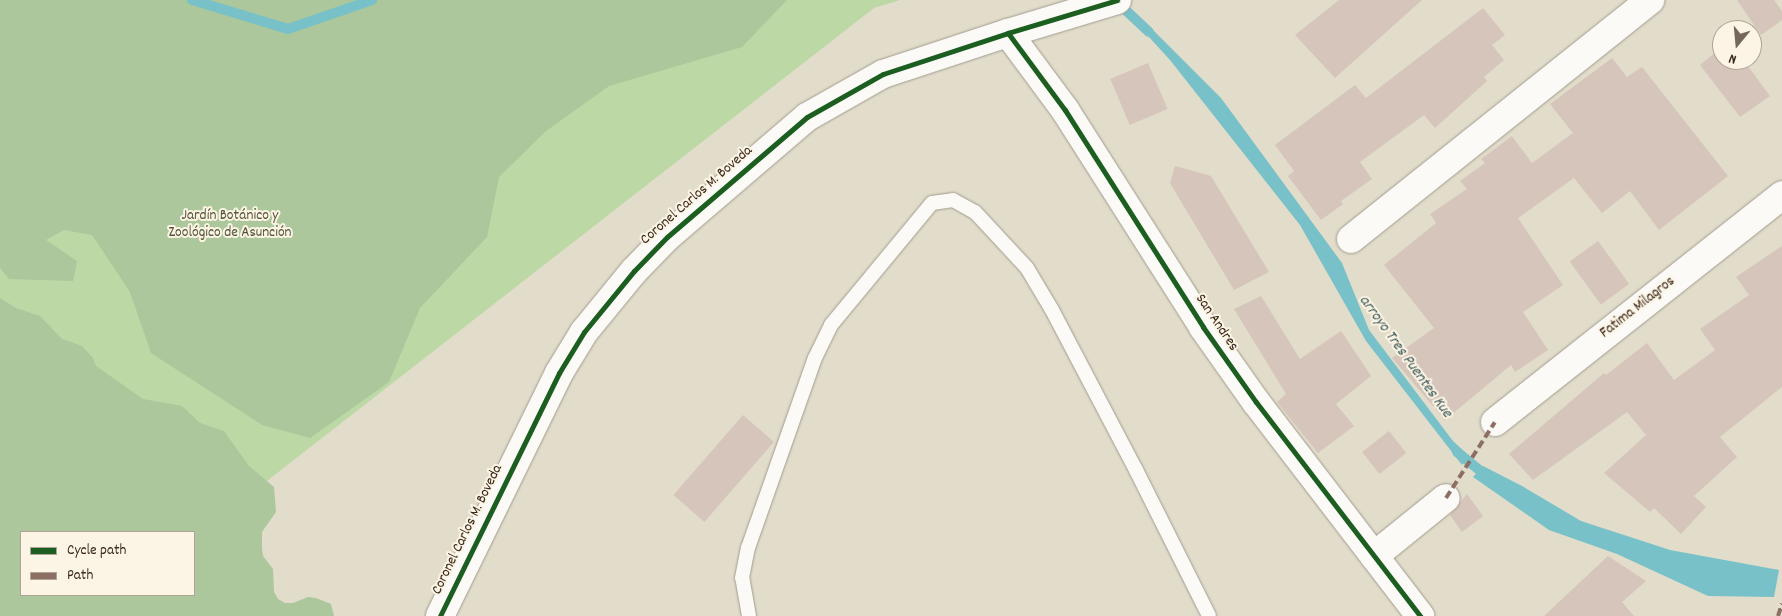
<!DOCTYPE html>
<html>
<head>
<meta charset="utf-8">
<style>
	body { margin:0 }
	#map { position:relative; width:1782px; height:616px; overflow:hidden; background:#e2dcca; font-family:Dekko,sans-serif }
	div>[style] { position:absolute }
	.green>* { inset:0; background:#bcd8a5 }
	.forest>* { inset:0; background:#abc79b }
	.water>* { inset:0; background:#78c1c9 }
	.stream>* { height:10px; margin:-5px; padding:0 5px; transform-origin:5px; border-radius:5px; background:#78c1c9 }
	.building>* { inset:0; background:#d6c5bb; transform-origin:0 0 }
	.roads { filter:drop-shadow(0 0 1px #a29c90) drop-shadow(0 0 1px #a29c90) }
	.service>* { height:14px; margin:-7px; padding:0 7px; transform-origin:7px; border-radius:7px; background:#fbfaf7 }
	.minor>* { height:28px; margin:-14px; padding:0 14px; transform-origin:14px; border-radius:14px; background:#fbfaf7 }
	.tertiary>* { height:28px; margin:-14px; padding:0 14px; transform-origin:14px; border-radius:14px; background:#fbfaf7 }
	.quiet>* { height:4px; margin-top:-2px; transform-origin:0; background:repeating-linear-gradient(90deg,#8d6e63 0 8px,transparent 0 12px) }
	.cycleway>* { height:5px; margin:-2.5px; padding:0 2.5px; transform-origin:2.5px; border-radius:2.5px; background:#1b5e20 }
	span { translate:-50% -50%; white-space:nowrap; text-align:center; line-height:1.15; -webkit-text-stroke:4px #fcf5e5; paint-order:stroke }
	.street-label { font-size:15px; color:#3b2a1e }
	.park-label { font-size:15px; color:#545538 }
	.water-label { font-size:16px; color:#415b5a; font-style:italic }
	.legend { position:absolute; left:20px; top:531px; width:175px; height:65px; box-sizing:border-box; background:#fcf5e5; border:1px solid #afa495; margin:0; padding:6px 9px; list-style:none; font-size:15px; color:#3b2a1e }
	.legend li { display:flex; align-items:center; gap:10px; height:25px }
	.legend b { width:25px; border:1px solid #afa495 }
	.north { position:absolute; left:1712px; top:20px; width:50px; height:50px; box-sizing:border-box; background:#fcf5e5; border:1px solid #afa495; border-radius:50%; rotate:197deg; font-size:14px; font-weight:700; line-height:20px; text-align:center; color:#3b2a1e }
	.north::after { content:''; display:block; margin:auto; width:18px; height:22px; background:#75685a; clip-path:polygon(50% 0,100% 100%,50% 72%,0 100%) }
</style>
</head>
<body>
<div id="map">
	<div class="green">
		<i style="clip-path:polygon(0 0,900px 0,874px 8px,241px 501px,0 341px)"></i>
	</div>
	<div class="forest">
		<i style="clip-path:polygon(0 0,787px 0,742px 47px,609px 86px,546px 131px,499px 177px,487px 237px,420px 308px,389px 382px,310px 438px,262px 425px,151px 353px,130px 292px,92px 235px,64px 230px,46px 240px,77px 261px,73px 281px,9px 279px,0 268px)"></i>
		<i style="clip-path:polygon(evenodd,0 298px,16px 308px,40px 316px,62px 339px,82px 346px,93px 358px,96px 366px,143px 399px,182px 406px,200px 423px,224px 431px,249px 466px,274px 487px,276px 512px,262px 532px,262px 549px,263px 556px,273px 569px,274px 592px,278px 599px,285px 603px,293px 603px,308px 597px,316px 598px,331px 604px,334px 616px,0 616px,0 298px,21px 532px,194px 532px,194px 595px,21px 595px,21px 532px)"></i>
	</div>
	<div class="water">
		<i style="clip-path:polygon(1145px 22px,1221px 98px,1342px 263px,1369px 330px,1453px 441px,1468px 455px,1462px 465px,1366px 341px,1300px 225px,1170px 60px,1138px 25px)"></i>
		<i style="clip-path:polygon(1483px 466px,1522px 486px,1581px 521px,1670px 550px,1779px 570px,1774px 597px,1708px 596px,1617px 554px,1549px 530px,1473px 477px)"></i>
	</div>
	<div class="stream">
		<i style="left:192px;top:0;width:100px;rotate:16.8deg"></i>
		<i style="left:288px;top:29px;width:89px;rotate:-19deg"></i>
		<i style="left:1116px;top:1px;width:45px;rotate:43.2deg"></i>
		<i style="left:1457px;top:452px;width:40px;rotate:39deg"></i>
	</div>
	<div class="building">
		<i style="clip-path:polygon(1339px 0,1422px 0,1335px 78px,1295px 35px)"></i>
		<i style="clip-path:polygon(1737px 0,1774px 0,1782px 11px,1782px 20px,1761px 35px)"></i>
		<i style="clip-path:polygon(1483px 8px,1505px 35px,1492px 45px,1504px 60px,1484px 77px,1487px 81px,1435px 128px,1424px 115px,1360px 162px,1372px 179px,1341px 201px,1343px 204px,1321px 220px,1288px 176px,1294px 171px,1275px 145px,1355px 85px,1366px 98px)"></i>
		<i style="clip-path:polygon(1722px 47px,1722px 60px,1750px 60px,1751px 62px,1747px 65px,1770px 96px,1740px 117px,1700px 65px)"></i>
		<i style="clip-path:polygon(1612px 58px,1627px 77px,1642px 67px,1728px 176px,1659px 230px,1630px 191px,1602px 213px,1574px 178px,1518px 218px,1563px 285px,1523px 312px,1548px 350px,1515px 372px,1511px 365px,1445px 420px,1392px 358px,1434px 328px,1384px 265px,1436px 223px,1430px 214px,1467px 189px,1460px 181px,1485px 163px,1481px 159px,1512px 136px,1532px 163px,1573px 133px,1550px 104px)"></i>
		<i style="left:1148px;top:63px;width:50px;height:41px;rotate:67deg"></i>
		<i style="clip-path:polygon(1175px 166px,1211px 176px,1269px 272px,1234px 290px,1170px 183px)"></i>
		<i style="left:1598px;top:241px;width:53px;height:35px;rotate:54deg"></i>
		<i style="clip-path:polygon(1782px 246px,1782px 387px,1720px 437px,1737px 457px,1694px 496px,1706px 507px,1681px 534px,1654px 508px,1650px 512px,1604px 473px,1646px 435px,1627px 412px,1533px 480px,1509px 454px,1604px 373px,1606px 375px,1647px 343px,1674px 380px,1715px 350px,1700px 329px,1749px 295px,1736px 277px)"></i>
		<i style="clip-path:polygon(1261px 296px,1300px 359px,1341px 331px,1371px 376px,1336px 404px,1354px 426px,1318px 453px,1277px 402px,1286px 394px,1234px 309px)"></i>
		<i style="left:743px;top:415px;width:41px;height:106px;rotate:41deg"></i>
		<i style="left:1389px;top:431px;width:28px;height:34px;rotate:52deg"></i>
		<i style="clip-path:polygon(1467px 494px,1483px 516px,1462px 532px,1450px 515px)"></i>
		<i style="clip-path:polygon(1608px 556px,1646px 581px,1622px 602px,1634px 616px,1544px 616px)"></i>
	</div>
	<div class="roads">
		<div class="service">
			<i style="left:749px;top:616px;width:39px;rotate:-100deg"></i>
			<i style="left:742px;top:578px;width:31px;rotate:-79deg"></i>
			<i style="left:748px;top:548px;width:201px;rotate:-70.6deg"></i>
			<i style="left:815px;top:358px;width:37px;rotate:-64deg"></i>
			<i style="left:831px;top:325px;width:158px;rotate:-50.4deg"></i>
			<i style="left:932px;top:203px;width:21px;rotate:-8deg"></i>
			<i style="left:953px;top:200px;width:25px;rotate:29deg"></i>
			<i style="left:975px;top:212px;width:76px;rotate:47.1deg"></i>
			<i style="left:1027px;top:268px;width:49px;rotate:59.2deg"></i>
			<i style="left:1052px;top:310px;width:181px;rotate:62.3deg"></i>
			<i style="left:1136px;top:470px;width:163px;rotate:63.4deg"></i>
		</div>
		<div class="minor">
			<i style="left:1008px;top:33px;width:96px;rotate:53.5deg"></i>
			<i style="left:1065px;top:110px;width:257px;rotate:57.5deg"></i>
			<i style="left:1203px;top:327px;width:92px;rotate:54.8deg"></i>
			<i style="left:1256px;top:402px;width:270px;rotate:52.5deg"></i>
			<i style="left:1351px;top:239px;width:383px;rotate:-38.6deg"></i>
			<i style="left:1495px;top:422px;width:366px;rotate:-38.3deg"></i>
			<i style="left:1374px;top:556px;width:92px;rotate:-38.9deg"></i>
		</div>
		<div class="tertiary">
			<i style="left:440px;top:616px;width:271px;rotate:-63.9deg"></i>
			<i style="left:559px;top:373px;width:48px;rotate:-58.6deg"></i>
			<i style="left:584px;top:332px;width:79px;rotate:-50.7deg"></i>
			<i style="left:634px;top:271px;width:47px;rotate:-45.9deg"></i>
			<i style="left:667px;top:237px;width:184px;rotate:-40.6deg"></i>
			<i style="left:807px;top:117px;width:87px;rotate:-29.5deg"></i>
			<i style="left:883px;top:74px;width:132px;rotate:-18.2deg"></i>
			<i style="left:1008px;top:33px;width:114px;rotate:-16.8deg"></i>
		</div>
	</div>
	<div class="quiet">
		<i style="left:1446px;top:498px;width:90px;rotate:-57.2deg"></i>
		<i style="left:1778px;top:616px;width:13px;rotate:-72deg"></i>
	</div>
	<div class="cycleway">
		<i style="left:1008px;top:33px;width:96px;rotate:53.5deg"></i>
		<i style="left:1065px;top:110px;width:257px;rotate:57.5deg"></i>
		<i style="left:1203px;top:327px;width:92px;rotate:54.8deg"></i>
		<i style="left:1256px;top:402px;width:270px;rotate:52.5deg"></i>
		<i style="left:440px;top:616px;width:271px;rotate:-63.9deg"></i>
		<i style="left:559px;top:373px;width:48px;rotate:-58.6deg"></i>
		<i style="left:584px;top:332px;width:79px;rotate:-50.7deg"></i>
		<i style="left:634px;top:271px;width:47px;rotate:-45.9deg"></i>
		<i style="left:667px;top:237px;width:184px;rotate:-40.6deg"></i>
		<i style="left:807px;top:117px;width:87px;rotate:-29.5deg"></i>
		<i style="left:883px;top:74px;width:132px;rotate:-18.2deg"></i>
		<i style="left:1008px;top:33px;width:114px;rotate:-16.8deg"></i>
	</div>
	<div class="street-label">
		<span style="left:697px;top:196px;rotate:-41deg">Coronel Carlos M. Boveda</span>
		<span style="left:1638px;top:308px;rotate:-38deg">Fatima Milagros</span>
		<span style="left:1216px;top:323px;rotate:56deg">San Andres</span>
		<span style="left:468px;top:530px;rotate:-64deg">Coronel Carlos M. Boveda</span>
	</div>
	<div class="park-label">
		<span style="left:230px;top:225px">Jardín Botánico y<br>Zoológico de Asunción</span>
	</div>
	<div class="water-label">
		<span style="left:1405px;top:357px;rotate:54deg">arroyo Tres Puentes Kue</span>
	</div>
	<ul class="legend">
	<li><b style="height:6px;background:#1b5e20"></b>Cycle path</li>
	<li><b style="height:6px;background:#8d6e63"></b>Path</li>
	</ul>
	<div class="north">N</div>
</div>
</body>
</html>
